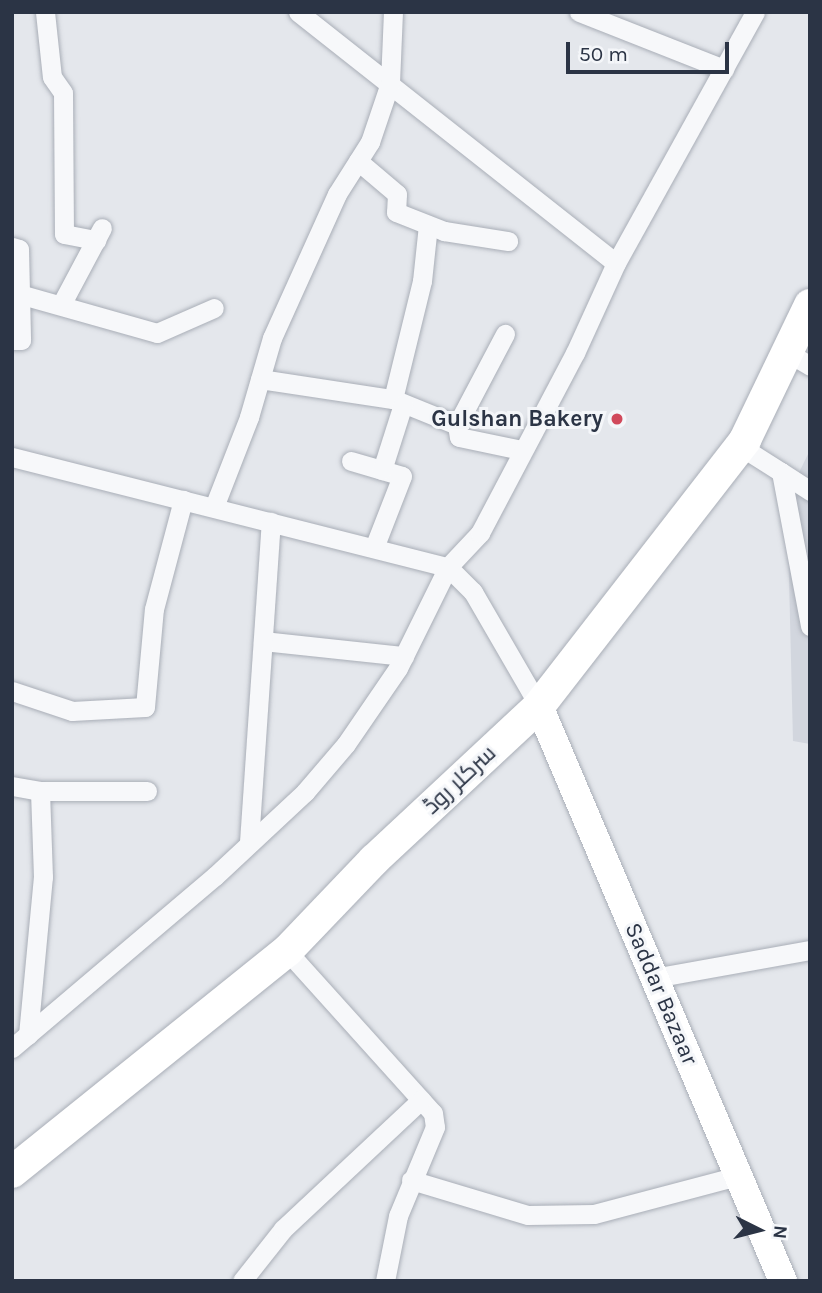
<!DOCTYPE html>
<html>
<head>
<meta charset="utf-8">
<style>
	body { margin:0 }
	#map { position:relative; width:822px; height:1293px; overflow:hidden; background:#e4e7ec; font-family:Karla,Cairo,sans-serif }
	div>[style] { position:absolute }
	.built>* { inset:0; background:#d2d6de }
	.roads { filter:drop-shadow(0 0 2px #a9aeb7) drop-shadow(0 0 2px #a9aeb7) }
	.street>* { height:19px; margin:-9.5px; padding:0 9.5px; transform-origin:9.5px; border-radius:9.5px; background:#f7f8fa }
	.secondary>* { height:28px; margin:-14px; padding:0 14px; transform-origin:14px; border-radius:14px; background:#fff }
	.primary>* { height:32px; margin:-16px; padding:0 16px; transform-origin:16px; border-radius:16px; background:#fff }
	.dots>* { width:19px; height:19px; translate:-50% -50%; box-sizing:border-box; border:4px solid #f4f6f9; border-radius:50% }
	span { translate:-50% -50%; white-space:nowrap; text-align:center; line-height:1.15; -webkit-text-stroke:6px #f4f6f9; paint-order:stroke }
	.poi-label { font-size:23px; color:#2b3445; font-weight:700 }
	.right { translate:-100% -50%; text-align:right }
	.street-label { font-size:23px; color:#2b3445 }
	.frame { position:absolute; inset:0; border:14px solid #2b3445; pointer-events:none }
	.north { position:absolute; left:724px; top:1195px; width:70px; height:70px; -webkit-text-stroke:5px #f4f6f9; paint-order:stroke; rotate:96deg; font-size:19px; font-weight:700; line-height:28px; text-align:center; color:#2b3445 }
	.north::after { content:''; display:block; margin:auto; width:24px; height:32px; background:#2b3445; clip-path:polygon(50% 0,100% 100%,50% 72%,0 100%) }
	.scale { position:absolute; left:566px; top:42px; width:163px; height:32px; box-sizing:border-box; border:4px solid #2b3445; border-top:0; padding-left:9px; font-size:21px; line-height:24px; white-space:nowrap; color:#2b3445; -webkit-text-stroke:5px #f4f6f9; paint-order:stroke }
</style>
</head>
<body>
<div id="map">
	<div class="built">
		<i style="clip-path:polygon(810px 450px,810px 744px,793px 741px,787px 497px)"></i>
	</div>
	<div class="roads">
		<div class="street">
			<i style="left:45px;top:12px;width:65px;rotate:83.9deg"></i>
			<i style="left:52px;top:77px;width:19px;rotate:55deg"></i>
			<i style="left:63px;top:93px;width:141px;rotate:89.6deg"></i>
			<i style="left:64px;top:234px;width:33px;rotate:11deg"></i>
			<i style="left:298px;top:12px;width:405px;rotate:38.3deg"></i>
			<i style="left:579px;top:12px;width:156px;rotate:21.5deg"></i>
			<i style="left:358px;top:161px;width:51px;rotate:40.2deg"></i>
			<i style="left:397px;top:194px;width:18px;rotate:93deg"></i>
			<i style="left:396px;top:212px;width:52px;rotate:21.6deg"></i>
			<i style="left:444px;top:231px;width:65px;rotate:8.9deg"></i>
			<i style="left:12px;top:247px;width:7px;rotate:16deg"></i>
			<i style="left:19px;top:249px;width:91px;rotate:88.7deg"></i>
			<i style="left:21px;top:340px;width:9px;rotate:180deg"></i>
			<i style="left:19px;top:294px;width:143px;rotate:15.8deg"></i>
			<i style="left:157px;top:333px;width:62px;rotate:-23.7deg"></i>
			<i style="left:61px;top:305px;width:87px;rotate:-62deg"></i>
			<i style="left:787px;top:352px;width:27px;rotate:31deg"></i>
			<i style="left:260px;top:379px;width:134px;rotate:8.6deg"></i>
			<i style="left:393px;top:399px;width:69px;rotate:22.1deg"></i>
			<i style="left:457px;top:425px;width:12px;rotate:81deg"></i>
			<i style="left:459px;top:437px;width:63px;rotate:11.8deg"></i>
			<i style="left:393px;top:399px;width:122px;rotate:-76.2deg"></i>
			<i style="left:422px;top:281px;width:56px;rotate:-83.9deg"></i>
			<i style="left:457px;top:425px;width:103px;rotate:-62.2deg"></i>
			<i style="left:740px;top:446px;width:49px;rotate:32.4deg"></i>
			<i style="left:781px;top:472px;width:157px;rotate:79.3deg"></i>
			<i style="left:12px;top:457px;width:450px;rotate:14.2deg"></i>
			<i style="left:448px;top:567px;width:35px;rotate:45deg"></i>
			<i style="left:473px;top:592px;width:132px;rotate:59.9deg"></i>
			<i style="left:351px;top:461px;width:53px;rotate:16.4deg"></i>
			<i style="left:402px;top:476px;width:77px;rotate:111.3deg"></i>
			<i style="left:382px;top:470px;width:69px;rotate:-72.3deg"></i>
			<i style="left:781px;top:472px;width:35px;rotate:33deg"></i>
			<i style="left:214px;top:507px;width:97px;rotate:-68.7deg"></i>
			<i style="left:249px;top:417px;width:82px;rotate:-73.8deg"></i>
			<i style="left:272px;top:338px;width:158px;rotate:-65.7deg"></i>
			<i style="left:337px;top:194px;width:62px;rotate:-57.6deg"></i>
			<i style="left:370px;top:142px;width:62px;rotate:-71.3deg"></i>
			<i style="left:390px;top:83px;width:71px;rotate:-87.6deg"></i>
			<i style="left:263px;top:641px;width:142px;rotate:6.1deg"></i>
			<i style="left:12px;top:691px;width:63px;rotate:18.4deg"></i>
			<i style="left:72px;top:711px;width:73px;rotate:-3.1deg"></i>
			<i style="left:145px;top:707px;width:98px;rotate:-84.8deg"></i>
			<i style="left:154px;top:609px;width:113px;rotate:-75.1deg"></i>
			<i style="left:12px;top:786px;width:28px;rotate:10deg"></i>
			<i style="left:40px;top:791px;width:107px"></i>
			<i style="left:249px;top:842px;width:321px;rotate:-86.1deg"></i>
			<i style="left:287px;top:951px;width:218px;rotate:48deg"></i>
			<i style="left:433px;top:1113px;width:14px;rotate:82deg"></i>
			<i style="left:435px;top:1127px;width:96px;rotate:112.6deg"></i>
			<i style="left:398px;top:1216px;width:66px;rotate:101.3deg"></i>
			<i style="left:654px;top:978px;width:158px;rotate:-10.2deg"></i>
			<i style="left:28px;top:1035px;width:159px;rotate:-84.6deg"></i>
			<i style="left:43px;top:877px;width:86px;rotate:-92deg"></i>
			<i style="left:12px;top:1048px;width:266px;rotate:-40.3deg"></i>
			<i style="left:215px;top:876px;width:123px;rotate:-43deg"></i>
			<i style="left:305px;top:792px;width:63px;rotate:-49.5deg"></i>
			<i style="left:346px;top:744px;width:92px;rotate:-55.6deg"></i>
			<i style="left:398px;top:668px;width:113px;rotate:-63.7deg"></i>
			<i style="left:448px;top:567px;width:47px;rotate:-46.7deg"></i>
			<i style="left:480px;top:533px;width:204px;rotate:-62.2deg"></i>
			<i style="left:575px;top:353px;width:99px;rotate:-65.5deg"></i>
			<i style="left:616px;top:263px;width:287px;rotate:-61deg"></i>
			<i style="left:411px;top:1180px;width:122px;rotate:16.7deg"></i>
			<i style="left:528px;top:1215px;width:66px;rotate:-0.9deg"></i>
			<i style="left:594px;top:1214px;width:149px;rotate:-14.8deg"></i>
			<i style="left:242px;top:1281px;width:66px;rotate:-51.7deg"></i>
			<i style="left:283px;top:1229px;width:189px;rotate:-43.1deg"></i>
		</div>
		<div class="secondary">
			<i style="left:539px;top:706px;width:625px;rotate:67.01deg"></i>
		</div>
		<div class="primary">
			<i style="left:12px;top:1172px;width:353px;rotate:-38.8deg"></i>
			<i style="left:287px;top:951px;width:126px;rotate:-46.3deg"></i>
			<i style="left:374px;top:860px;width:226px;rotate:-43deg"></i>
			<i style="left:539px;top:706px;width:336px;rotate:-52.2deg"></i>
			<i style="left:745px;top:440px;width:150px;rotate:-64.3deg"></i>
		</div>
	</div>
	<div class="dots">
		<i style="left:617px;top:419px;background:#d1495b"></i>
	</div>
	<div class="poi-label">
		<span class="right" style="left:603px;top:419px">Gulshan Bakery</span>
	</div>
	<div class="street-label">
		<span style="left:460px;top:780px;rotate:-43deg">سرکلر روڈ</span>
		<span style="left:661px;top:994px;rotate:67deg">Saddar Bazaar</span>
	</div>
	<div class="frame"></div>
	<div class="north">N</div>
	<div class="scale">50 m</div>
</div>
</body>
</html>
